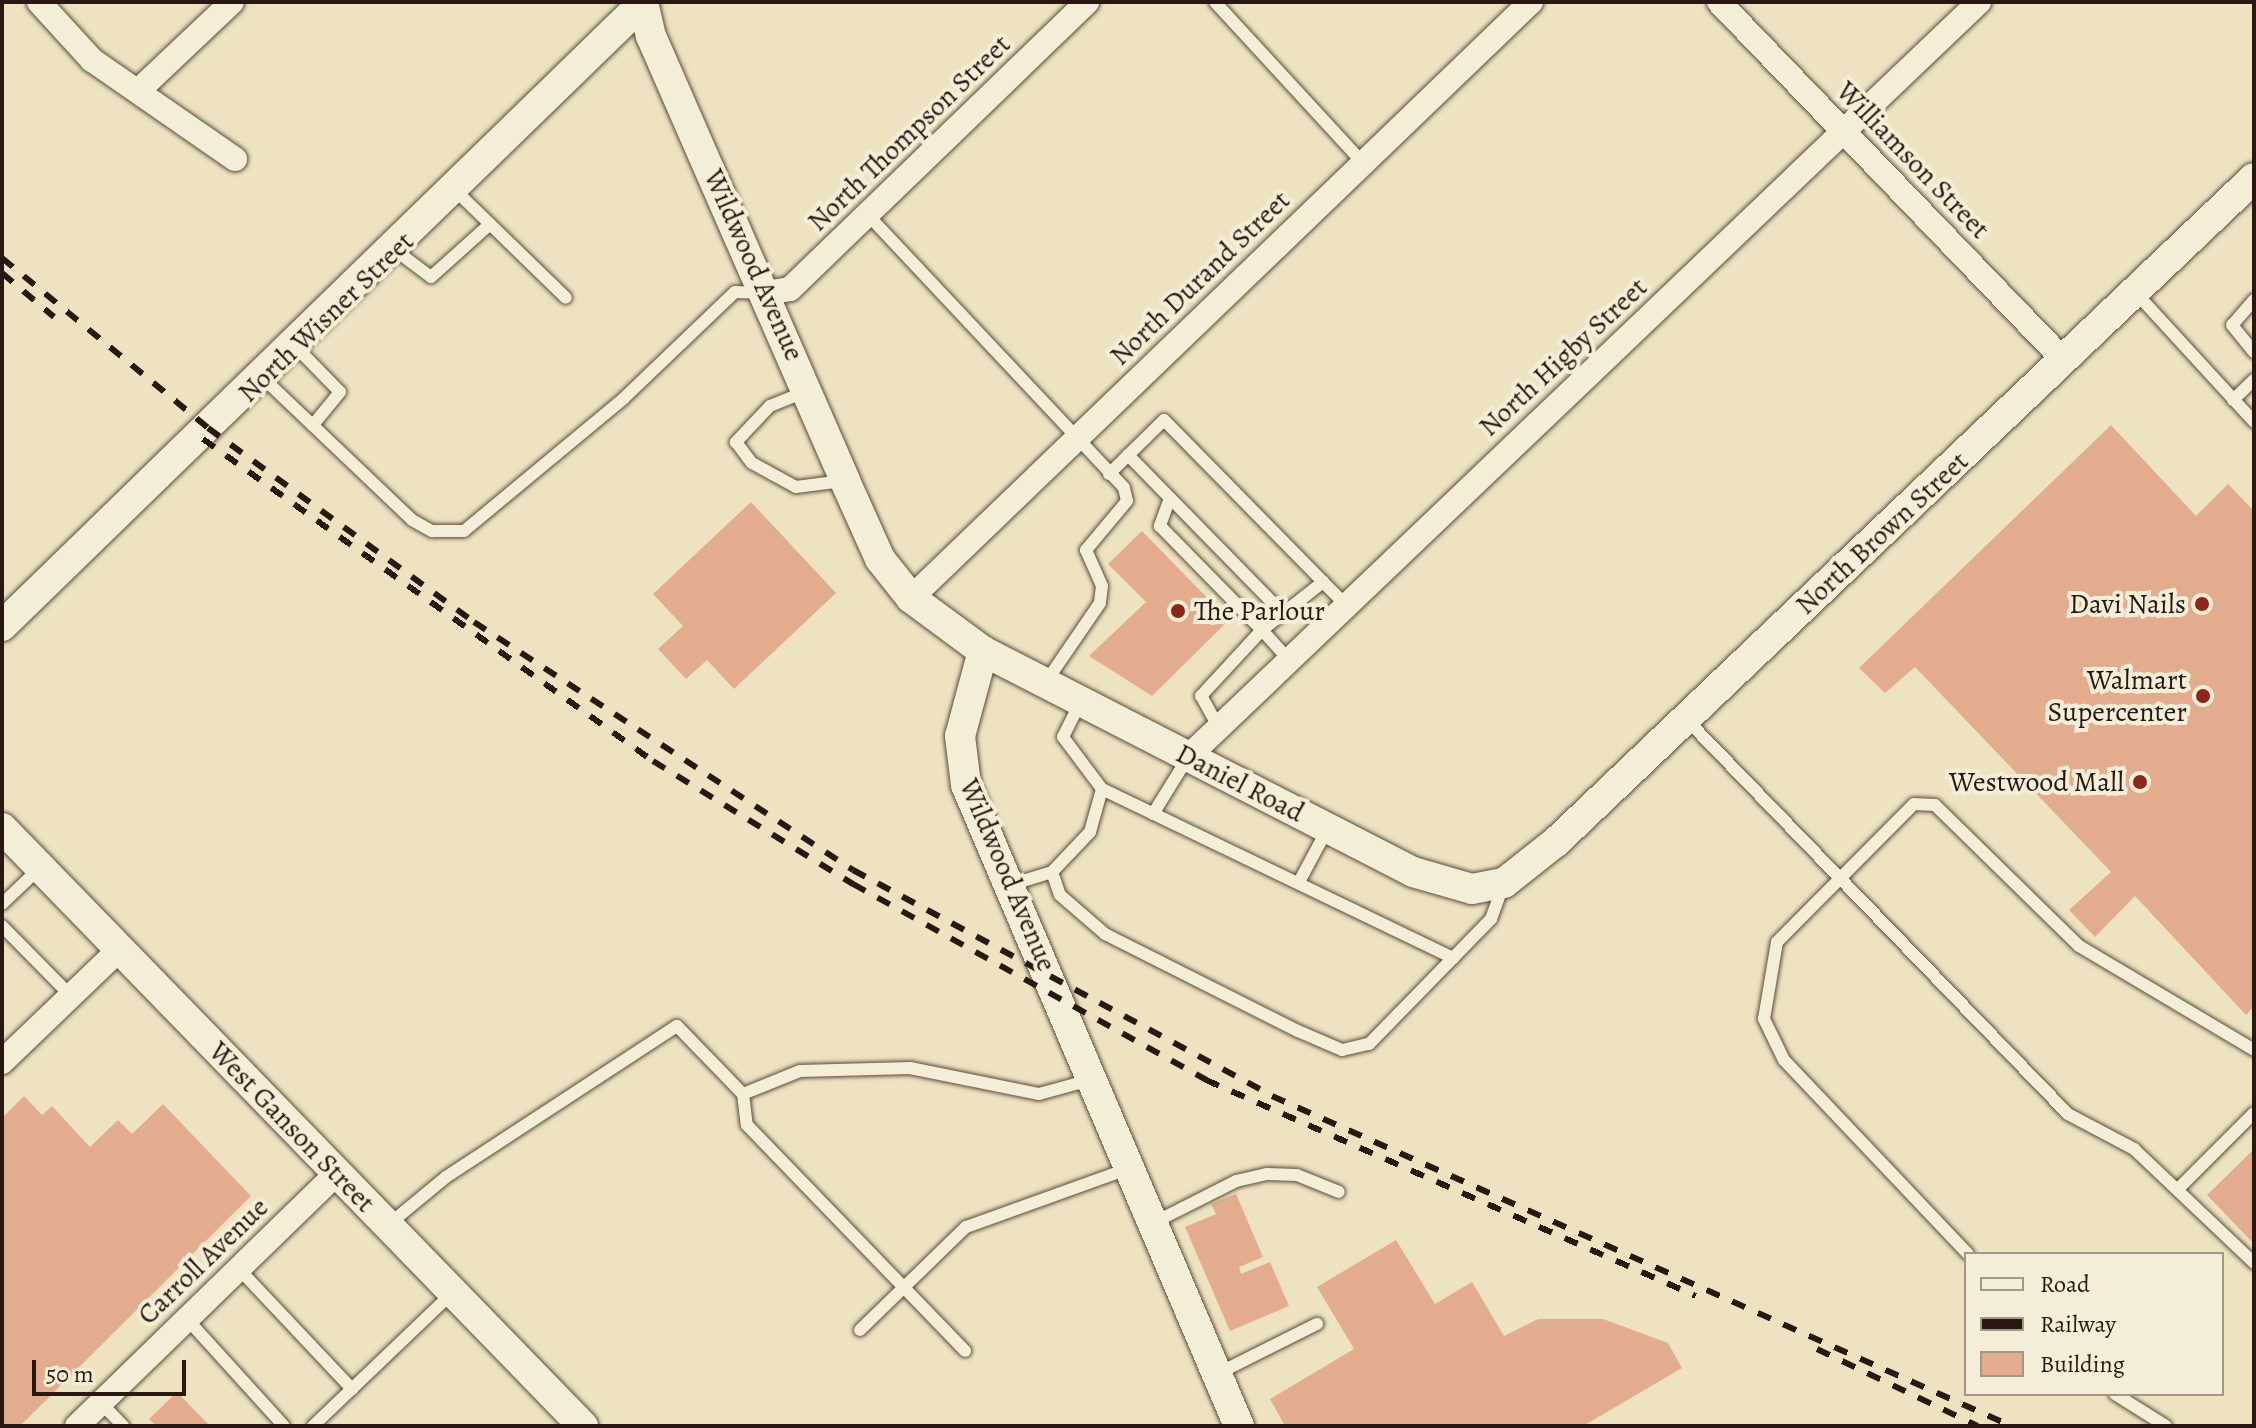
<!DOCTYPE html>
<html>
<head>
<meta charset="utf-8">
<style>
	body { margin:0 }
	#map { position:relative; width:2256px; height:1428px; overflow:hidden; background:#eee3c1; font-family:Alegreya,serif }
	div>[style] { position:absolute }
	.building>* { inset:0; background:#e4ac8e }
	.roads { filter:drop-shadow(0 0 2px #5a4b3d) drop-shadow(0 0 2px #5a4b3d) }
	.service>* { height:12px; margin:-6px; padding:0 6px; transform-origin:6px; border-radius:6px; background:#f4edd7 }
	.minor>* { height:24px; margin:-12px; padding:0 12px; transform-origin:12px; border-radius:12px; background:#f4edd7 }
	.tertiary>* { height:30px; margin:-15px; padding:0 15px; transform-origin:15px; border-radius:15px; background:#f4edd7 }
	.rail>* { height:6px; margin-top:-3px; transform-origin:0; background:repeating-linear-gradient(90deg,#281811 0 14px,transparent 0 28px) }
	.dots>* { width:22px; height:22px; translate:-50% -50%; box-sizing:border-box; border:4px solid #f4edd7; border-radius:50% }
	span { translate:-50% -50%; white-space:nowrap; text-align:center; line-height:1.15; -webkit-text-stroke:8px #f4edd7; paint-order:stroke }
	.street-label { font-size:28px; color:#281811 }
	.poi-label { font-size:28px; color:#281811 }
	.right { translate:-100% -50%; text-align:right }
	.left { translate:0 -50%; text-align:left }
	.frame { position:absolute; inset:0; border:4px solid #281811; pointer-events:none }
	.legend { position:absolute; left:1964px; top:1252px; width:260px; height:144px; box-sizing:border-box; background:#f4edd7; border:2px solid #a29888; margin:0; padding:10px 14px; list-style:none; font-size:24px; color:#281811 }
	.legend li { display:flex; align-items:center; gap:16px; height:40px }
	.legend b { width:40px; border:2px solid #a29888 }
	.scale { position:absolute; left:32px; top:1360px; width:154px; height:36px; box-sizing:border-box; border:4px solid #281811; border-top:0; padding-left:10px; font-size:24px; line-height:28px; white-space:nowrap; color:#281811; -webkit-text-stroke:6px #f4edd7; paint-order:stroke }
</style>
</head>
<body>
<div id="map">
	<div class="building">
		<i style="clip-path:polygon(2111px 425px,2196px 516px,2228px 484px,2254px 511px,2254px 1006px,2246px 1015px,2135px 896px,2095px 937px,2069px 910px,2111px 872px,1915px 667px,1885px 693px,1859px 668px)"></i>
		<i style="clip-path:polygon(751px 502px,836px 593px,734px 689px,707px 660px,686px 679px,658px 649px,683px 626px,653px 594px)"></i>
		<i style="clip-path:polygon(1142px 531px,1229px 620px,1152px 696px,1089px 656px,1146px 602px,1108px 564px)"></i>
		<i style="clip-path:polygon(24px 1096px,42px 1115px,52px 1106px,90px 1147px,118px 1120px,132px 1134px,163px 1104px,251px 1196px,20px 1426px,2px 1426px,2px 1118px)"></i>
		<i style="clip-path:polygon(2254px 1149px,2254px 1244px,2207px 1195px)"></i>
		<i style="clip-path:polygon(1236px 1194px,1263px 1257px,1239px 1267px,1241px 1274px,1270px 1262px,1289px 1306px,1230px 1331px,1185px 1227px,1216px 1214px,1211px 1204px)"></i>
		<i style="clip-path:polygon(1396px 1240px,1435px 1304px,1472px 1282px,1504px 1336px,1538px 1319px,1603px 1319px,1668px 1343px,1682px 1368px,1583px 1426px,1285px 1426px,1270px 1399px,1354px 1349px,1317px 1287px)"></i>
		<i style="clip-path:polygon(177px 1392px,210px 1426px,156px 1426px,149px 1419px)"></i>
	</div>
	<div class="roads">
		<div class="service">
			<i style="left:1215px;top:2px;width:219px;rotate:47.4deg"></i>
			<i style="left:456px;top:191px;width:153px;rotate:44.2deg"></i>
			<i style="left:868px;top:215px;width:374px;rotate:46.8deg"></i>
			<i style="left:1124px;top:488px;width:13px;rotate:77deg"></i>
			<i style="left:1127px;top:501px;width:64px;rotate:129.9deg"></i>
			<i style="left:1086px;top:550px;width:39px;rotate:66deg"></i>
			<i style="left:1102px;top:586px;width:17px;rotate:97deg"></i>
			<i style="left:1100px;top:603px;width:96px;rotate:124.4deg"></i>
			<i style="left:395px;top:250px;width:45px;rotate:36.9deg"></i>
			<i style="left:431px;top:277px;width:79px;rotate:-41.9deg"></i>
			<i style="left:2136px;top:293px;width:175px;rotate:47.5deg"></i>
			<i style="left:2254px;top:300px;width:33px;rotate:131deg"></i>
			<i style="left:2232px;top:325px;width:35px;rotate:51deg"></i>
			<i style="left:295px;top:346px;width:64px;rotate:45.6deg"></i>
			<i style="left:340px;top:392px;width:43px;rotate:129.3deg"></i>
			<i style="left:262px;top:377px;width:207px;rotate:43.6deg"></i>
			<i style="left:412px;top:520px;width:23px;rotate:29deg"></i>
			<i style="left:432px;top:531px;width:32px"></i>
			<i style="left:464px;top:531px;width:207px;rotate:-39.7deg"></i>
			<i style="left:623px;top:399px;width:155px;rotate:-43.7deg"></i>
			<i style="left:735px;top:292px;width:25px;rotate:2deg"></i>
			<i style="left:807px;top:391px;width:40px;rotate:158deg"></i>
			<i style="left:770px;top:406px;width:50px;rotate:133.4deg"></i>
			<i style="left:736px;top:442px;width:26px;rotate:53deg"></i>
			<i style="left:752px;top:463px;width:50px;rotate:28.6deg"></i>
			<i style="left:796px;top:487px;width:47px;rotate:-7.3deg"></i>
			<i style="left:2233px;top:400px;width:29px;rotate:-44deg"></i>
			<i style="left:1128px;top:455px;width:220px;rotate:45.6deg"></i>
			<i style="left:1109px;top:474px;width:77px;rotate:-44.5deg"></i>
			<i style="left:1164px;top:420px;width:227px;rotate:45.5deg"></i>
			<i style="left:1170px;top:498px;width:30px;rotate:110deg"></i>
			<i style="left:1160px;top:526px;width:146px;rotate:45.6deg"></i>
			<i style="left:1262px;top:630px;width:78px;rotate:-38.2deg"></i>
			<i style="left:1323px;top:582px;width:31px;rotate:45deg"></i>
			<i style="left:1081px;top:701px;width:40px;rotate:116.6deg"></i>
			<i style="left:1063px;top:737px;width:65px;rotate:53.1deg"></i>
			<i style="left:1102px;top:789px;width:45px;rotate:105.6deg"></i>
			<i style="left:1090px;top:832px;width:55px;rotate:133.5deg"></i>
			<i style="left:1052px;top:872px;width:24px;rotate:71deg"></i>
			<i style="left:1060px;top:895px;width:60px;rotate:40.9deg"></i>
			<i style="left:1105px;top:934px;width:216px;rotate:26.7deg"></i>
			<i style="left:1298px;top:1031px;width:48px;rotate:23.4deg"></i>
			<i style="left:1342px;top:1050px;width:28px;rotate:-13deg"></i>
			<i style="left:1369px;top:1044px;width:175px;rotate:-45.7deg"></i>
			<i style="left:1491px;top:919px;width:35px;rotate:-70deg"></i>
			<i style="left:1686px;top:719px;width:549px;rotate:45.96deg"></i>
			<i style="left:2068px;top:1114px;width:75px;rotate:27.9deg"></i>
			<i style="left:2134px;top:1149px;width:166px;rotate:43.5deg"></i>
			<i style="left:1219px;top:728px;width:37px;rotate:-119deg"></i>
			<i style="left:1201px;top:696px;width:90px;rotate:-47.3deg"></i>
			<i style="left:1262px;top:630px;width:39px;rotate:48deg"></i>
			<i style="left:1102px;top:789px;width:390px;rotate:25.7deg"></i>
			<i style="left:1153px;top:814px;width:68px;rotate:-58.2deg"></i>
			<i style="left:1299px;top:882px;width:61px;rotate:-61.8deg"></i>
			<i style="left:1010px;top:885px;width:44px;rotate:-17.2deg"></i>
			<i style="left:2px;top:904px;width:52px;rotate:-43.5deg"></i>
			<i style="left:2px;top:926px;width:98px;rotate:45.4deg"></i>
			<i style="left:743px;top:1094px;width:61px;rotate:-22deg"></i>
			<i style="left:800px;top:1071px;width:110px;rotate:-1.6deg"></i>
			<i style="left:910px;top:1068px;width:132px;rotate:11.4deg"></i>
			<i style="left:1039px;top:1094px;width:53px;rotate:-15.4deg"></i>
			<i style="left:2178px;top:1189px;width:107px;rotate:-45deg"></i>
			<i style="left:1153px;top:1223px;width:93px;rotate:-26.8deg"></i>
			<i style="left:1236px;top:1181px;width:32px;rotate:-13deg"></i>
			<i style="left:1267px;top:1174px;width:30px;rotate:2deg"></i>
			<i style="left:1297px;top:1175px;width:45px;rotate:22deg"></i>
			<i style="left:388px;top:1225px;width:75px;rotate:-39.6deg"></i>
			<i style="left:446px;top:1177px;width:276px;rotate:-33.2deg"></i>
			<i style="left:677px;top:1026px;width:95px;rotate:45.9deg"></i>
			<i style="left:743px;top:1094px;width:31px;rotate:83deg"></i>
			<i style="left:747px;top:1125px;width:314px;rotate:46deg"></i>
			<i style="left:1968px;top:1254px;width:267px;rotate:-133.5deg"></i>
			<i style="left:1784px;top:1060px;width:46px;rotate:-116deg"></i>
			<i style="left:1764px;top:1019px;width:78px;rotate:-80.4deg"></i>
			<i style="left:1777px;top:942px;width:194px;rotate:-45.2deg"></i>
			<i style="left:1914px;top:804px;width:21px;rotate:3deg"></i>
			<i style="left:1935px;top:805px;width:202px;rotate:44.4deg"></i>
			<i style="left:2079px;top:946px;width:204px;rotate:30.7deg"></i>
			<i style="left:239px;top:1269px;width:165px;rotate:46.7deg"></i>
			<i style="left:187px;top:1319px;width:144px;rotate:47.8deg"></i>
			<i style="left:860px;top:1330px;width:148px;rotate:-44.2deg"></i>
			<i style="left:966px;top:1227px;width:174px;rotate:-19.8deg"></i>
			<i style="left:1217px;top:1374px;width:112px;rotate:-26.6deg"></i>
			<i style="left:2115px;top:1394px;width:60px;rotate:32.1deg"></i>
			<i style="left:101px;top:1403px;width:32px;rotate:46deg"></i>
			<i style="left:313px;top:1426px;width:194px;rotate:-43.7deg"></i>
		</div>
		<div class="minor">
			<i style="left:39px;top:2px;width:79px;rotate:47.6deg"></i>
			<i style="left:92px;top:60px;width:174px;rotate:34.7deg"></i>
			<i style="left:1719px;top:2px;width:497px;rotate:46.1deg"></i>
			<i style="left:138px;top:91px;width:129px;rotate:-43.4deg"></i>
			<i style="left:765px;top:293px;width:25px;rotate:-9deg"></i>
			<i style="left:790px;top:289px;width:413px;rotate:-44deg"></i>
			<i style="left:911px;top:598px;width:860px;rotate:-43.87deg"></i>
			<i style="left:1189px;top:756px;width:1092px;rotate:-43.66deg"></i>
			<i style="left:2px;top:1062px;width:163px;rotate:-43.8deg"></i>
			<i style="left:77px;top:1426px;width:363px;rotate:-44.2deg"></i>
		</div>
		<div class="tertiary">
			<i style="left:643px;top:2px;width:35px;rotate:77deg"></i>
			<i style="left:651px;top:36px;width:485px;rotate:66.4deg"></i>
			<i style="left:845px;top:481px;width:85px;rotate:65.8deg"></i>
			<i style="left:880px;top:559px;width:50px;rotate:51.5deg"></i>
			<i style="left:911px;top:598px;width:89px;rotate:36.4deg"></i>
			<i style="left:983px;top:651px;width:483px;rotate:27.2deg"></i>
			<i style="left:1413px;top:872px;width:61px;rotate:16.1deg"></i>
			<i style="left:1472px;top:889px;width:33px;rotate:-11deg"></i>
			<i style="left:1504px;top:883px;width:66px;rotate:-38.3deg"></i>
			<i style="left:1556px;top:842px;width:963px;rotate:-43.57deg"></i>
			<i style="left:2px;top:626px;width:895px;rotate:-44.19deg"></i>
			<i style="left:983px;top:651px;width:88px;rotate:105.1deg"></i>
			<i style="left:960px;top:736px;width:49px;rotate:83deg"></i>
			<i style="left:966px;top:785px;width:697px;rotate:66.93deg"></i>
			<i style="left:2px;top:828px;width:834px;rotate:45.83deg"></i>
		</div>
	</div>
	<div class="rail">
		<i style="left:2px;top:258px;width:267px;rotate:39.5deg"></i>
		<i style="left:208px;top:428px;width:329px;rotate:36.1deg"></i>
		<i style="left:474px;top:622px;width:453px;rotate:33.2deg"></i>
		<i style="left:853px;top:870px;width:476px;rotate:28.3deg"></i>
		<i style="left:1272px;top:1096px;width:809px;rotate:24.06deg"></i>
		<i style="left:2px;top:273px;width:68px;rotate:40.2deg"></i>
		<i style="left:203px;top:439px;width:553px;rotate:35.59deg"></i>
		<i style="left:653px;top:761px;width:235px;rotate:31.6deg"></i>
		<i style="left:853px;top:884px;width:404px;rotate:29deg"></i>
		<i style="left:1206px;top:1080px;width:535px;rotate:23.79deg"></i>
		<i style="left:1817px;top:1349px;width:178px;rotate:25.6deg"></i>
	</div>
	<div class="dots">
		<i style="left:2202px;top:604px;background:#8f2418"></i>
		<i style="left:1178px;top:611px;background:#8f2418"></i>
		<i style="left:2203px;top:696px;background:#8f2418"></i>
		<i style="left:2140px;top:782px;background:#8f2418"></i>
	</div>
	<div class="street-label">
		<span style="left:909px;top:133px;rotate:-44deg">North Thompson Street</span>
		<span style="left:1913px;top:160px;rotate:46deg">Williamson Street</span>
		<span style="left:754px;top:265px;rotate:66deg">Wildwood Avenue</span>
		<span style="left:1200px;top:278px;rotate:-44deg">North Durand Street</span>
		<span style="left:326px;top:317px;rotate:-44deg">North Wisner Street</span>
		<span style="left:1563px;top:357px;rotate:-43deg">North Higby Street</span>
		<span style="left:1882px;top:533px;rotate:-43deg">North Brown Street</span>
		<span style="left:1240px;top:783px;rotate:27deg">Daniel Road</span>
		<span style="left:1008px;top:875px;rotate:67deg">Wildwood Avenue</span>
		<span style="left:292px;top:1127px;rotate:46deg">West Ganson Street</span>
		<span style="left:203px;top:1261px;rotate:-44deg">Carroll Avenue</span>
	</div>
	<div class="poi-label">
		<span class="right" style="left:2186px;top:604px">Davi Nails</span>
		<span class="left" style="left:1194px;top:611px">The Parlour</span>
		<span class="right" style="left:2187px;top:696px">Walmart<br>Supercenter</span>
		<span class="right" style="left:2124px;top:782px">Westwood Mall</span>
	</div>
	<div class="frame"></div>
	<ul class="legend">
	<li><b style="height:10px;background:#f4edd7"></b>Road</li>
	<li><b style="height:10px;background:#281811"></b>Railway</li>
	<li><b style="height:22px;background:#e4ac8e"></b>Building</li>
	</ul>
	<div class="scale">50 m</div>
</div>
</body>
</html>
